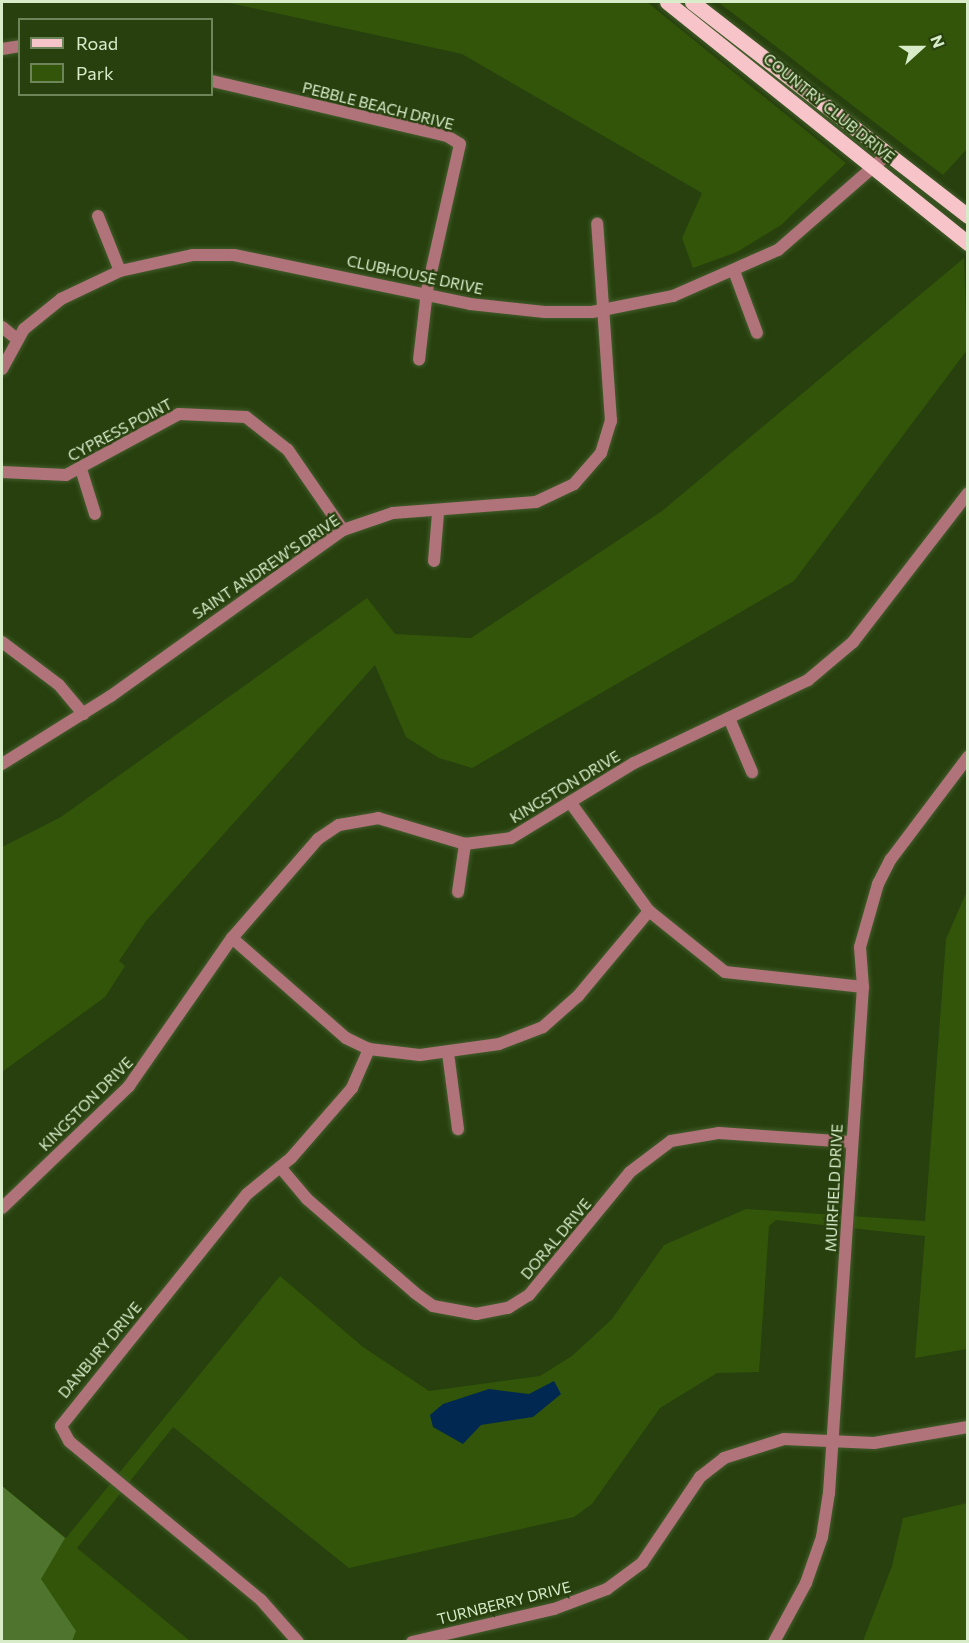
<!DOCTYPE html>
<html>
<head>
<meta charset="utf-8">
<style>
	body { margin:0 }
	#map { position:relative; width:969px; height:1643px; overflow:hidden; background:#27400e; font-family:Commissioner,sans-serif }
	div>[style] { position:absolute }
	.green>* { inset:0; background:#325509 }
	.forest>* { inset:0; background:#4f742d }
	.water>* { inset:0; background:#002851 }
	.roads { filter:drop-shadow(0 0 2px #435c2c) drop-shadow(0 0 2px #435c2c) }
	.minor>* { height:12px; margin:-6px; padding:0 6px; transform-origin:6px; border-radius:6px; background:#af7379 }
	.major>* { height:15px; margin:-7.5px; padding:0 7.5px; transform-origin:7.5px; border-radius:7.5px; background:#f7c5c9 }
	span { translate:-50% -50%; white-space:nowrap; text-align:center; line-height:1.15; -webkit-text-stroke:4.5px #27400e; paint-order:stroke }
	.street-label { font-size:15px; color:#d8ecca }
	.frame { position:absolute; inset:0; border:3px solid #d8ecca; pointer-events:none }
	.legend { position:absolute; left:18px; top:18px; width:195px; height:78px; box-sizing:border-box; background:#27400e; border:2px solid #6e8559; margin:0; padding:8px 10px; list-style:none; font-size:18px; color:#d8ecca }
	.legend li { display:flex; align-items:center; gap:12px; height:30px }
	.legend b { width:30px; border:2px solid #6e8559 }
	.north { position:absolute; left:891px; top:18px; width:60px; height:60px; -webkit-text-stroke:4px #27400e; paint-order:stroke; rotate:69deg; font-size:16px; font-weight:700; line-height:24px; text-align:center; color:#d8ecca }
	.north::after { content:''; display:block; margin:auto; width:21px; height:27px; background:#d8ecca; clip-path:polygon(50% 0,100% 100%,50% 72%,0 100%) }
</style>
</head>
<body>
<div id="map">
	<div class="green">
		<i style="clip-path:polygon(225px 2px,647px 2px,846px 163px,781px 225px,737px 252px,693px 268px,682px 238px,702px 193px,462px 54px)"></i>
		<i style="clip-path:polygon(718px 2px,967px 2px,967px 149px,943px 175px)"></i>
		<i style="clip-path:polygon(964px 258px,967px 350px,794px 581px,472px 768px,439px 758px,406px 737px,375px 665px,146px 921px,119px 961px,125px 966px,105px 997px,2px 1072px,2px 847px,61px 817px,367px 598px,395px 634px,471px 638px,662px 511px)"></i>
		<i style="clip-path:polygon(967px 891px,967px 1349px,915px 1358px,925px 1236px,776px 1220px,769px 1226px,759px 1372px,717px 1373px,660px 1408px,592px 1504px,574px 1517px,349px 1568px,173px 1427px,77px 1548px,190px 1641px,2px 1641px,2px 1486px,66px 1538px,280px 1276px,363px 1347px,429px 1391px,540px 1376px,572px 1356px,612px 1319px,664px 1245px,746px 1209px,925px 1221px,946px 939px)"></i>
		<i style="clip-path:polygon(967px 1503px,967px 1641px,863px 1641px,892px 1566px,903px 1518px)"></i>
	</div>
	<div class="forest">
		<i style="clip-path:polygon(2px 1486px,65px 1538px,41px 1579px,76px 1631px,72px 1641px,2px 1641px)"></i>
	</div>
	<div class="water">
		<i style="clip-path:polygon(554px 1381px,561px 1394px,533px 1417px,481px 1425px,463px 1444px,433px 1427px,430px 1415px,443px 1404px,489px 1389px,529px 1394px)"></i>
	</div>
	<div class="roads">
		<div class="minor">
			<i style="left:2px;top:49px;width:18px;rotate:-9deg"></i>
			<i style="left:212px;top:81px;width:241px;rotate:13.2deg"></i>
			<i style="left:447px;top:136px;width:15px;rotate:32deg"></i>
			<i style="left:460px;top:144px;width:151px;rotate:102.7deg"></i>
			<i style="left:427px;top:291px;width:69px;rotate:96.6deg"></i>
			<i style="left:98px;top:216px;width:59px;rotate:68.2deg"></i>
			<i style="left:734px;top:271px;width:66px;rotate:69.6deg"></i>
			<i style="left:2px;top:327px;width:19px;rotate:39deg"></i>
			<i style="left:2px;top:369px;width:46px;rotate:-61.2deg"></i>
			<i style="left:24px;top:329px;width:48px;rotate:-39deg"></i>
			<i style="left:61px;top:299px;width:65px;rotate:-25.4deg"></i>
			<i style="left:120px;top:271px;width:75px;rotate:-12.4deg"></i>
			<i style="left:193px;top:255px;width:41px"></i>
			<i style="left:234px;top:255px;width:241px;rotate:11.7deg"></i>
			<i style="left:470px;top:304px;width:75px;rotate:6.1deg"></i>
			<i style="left:545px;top:312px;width:47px"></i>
			<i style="left:592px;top:312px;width:83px;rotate:-11.2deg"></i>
			<i style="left:673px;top:296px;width:115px;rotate:-23.7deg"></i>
			<i style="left:778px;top:250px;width:147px;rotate:-41.1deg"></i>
			<i style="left:81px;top:469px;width:47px;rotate:72.7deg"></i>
			<i style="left:2px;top:472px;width:64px;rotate:2.7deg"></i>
			<i style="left:66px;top:475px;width:128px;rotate:-28.4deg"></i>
			<i style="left:179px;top:414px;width:67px;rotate:2.6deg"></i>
			<i style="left:246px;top:417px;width:53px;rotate:38.2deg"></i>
			<i style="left:288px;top:450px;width:97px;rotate:55.5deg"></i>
			<i style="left:434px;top:561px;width:48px;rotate:-85.2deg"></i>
			<i style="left:2px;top:642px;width:71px;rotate:37deg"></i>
			<i style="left:59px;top:685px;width:38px;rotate:50deg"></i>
			<i style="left:729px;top:718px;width:59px;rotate:66.9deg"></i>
			<i style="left:2px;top:764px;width:128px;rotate:-32deg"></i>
			<i style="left:111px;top:696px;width:285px;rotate:-35.6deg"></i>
			<i style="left:343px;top:530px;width:53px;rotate:-18.8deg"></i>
			<i style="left:393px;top:513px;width:143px;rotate:-4.4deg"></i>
			<i style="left:536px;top:502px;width:42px;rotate:-25.3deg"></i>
			<i style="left:574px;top:484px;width:41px;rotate:-48.9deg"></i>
			<i style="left:601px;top:453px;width:34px;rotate:-73deg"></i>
			<i style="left:611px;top:421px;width:198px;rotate:-94deg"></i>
			<i style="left:570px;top:802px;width:135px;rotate:54.1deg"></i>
			<i style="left:649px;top:911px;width:97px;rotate:38.8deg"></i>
			<i style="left:725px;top:972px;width:139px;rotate:6.2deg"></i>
			<i style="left:458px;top:892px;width:49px;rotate:-81.7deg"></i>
			<i style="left:232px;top:938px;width:152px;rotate:41.3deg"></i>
			<i style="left:346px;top:1038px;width:25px;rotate:26deg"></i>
			<i style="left:369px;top:1049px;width:51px;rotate:6.7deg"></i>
			<i style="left:420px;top:1055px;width:80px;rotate:-7.9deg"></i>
			<i style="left:499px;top:1044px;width:47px;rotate:-21.1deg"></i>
			<i style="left:543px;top:1027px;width:47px;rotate:-41.5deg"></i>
			<i style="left:578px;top:996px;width:111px;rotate:-50.1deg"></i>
			<i style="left:448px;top:1053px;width:77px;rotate:82.5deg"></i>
			<i style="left:280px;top:1167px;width:42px;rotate:49.8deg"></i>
			<i style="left:307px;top:1199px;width:143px;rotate:41deg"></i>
			<i style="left:415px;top:1293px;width:22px;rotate:36deg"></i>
			<i style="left:433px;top:1306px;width:44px;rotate:10.5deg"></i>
			<i style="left:476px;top:1314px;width:33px;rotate:-11deg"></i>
			<i style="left:508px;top:1308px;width:25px;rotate:-32deg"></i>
			<i style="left:529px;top:1295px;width:159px;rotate:-50.6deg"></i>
			<i style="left:630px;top:1172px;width:51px;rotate:-37.1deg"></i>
			<i style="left:671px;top:1141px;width:49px;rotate:-9.5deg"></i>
			<i style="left:719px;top:1133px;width:132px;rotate:3.9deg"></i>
			<i style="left:2px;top:1208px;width:176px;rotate:-43.8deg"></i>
			<i style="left:129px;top:1086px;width:180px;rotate:-55.2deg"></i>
			<i style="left:232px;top:938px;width:131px;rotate:-49deg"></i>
			<i style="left:318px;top:839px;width:25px;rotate:-34deg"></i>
			<i style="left:339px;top:825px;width:40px;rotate:-10deg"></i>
			<i style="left:378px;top:818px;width:91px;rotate:16.6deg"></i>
			<i style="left:465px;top:844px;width:46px;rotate:-7.4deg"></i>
			<i style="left:511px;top:838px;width:144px;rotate:-31.4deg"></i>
			<i style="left:634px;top:763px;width:193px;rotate:-25.5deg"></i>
			<i style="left:808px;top:680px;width:59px;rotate:-40.2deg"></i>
			<i style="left:853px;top:642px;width:188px;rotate:-52.3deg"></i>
			<i style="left:298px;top:1642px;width:56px;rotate:-131.4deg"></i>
			<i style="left:261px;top:1600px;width:249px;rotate:-140.4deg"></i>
			<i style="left:69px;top:1441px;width:17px;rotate:-118deg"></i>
			<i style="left:61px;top:1426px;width:297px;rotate:-51.3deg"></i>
			<i style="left:247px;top:1194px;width:57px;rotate:-39.3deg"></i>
			<i style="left:291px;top:1158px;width:93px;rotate:-48.9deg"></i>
			<i style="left:352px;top:1088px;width:43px;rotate:-66.4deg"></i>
			<i style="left:412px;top:1642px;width:146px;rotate:-13.1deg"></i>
			<i style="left:554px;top:1609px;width:57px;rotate:-20.7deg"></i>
			<i style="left:607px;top:1589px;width:44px;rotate:-36.6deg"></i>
			<i style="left:642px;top:1563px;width:104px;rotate:-56deg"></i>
			<i style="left:700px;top:1477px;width:31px;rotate:-38deg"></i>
			<i style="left:724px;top:1458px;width:63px;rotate:-17.6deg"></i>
			<i style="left:784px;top:1439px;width:90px;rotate:2.5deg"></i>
			<i style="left:874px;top:1443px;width:95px;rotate:-9.7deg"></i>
			<i style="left:774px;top:1642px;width:67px;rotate:-61.5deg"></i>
			<i style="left:806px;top:1583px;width:49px;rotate:-70.8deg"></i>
			<i style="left:822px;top:1537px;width:45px;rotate:-81deg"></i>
			<i style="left:829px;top:1493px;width:507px;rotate:-86.16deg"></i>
			<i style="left:863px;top:987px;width:40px;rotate:-94.3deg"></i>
			<i style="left:860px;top:947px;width:66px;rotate:-74.1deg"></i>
			<i style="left:878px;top:884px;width:28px;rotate:-63deg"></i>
			<i style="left:891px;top:859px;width:128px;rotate:-53deg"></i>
		</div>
		<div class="major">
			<i style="left:667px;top:2px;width:386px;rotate:38.7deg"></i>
			<i style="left:692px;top:2px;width:349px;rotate:37.8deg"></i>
		</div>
	</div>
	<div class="street-label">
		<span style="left:378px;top:106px;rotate:14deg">PEBBLE BEACH DRIVE</span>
		<span style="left:829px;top:108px;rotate:39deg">COUNTRY CLUB DRIVE</span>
		<span style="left:415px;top:275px;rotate:12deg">CLUBHOUSE DRIVE</span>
		<span style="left:120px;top:430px;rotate:-28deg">CYPRESS POINT</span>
		<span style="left:266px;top:567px;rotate:-34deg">SAINT ANDREW'S DRIVE</span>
		<span style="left:565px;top:787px;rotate:-31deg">KINGSTON DRIVE</span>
		<span style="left:86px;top:1104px;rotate:-45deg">KINGSTON DRIVE</span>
		<span style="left:834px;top:1188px;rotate:-87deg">MUIRFIELD DRIVE</span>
		<span style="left:556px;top:1239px;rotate:-50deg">DORAL DRIVE</span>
		<span style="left:100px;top:1350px;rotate:-50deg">DANBURY DRIVE</span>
		<span style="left:504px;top:1603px;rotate:-14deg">TURNBERRY DRIVE</span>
	</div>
	<div class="frame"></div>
	<ul class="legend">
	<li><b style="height:8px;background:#f7c5c9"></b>Road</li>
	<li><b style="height:16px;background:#325509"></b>Park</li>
	</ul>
	<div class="north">N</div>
</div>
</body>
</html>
